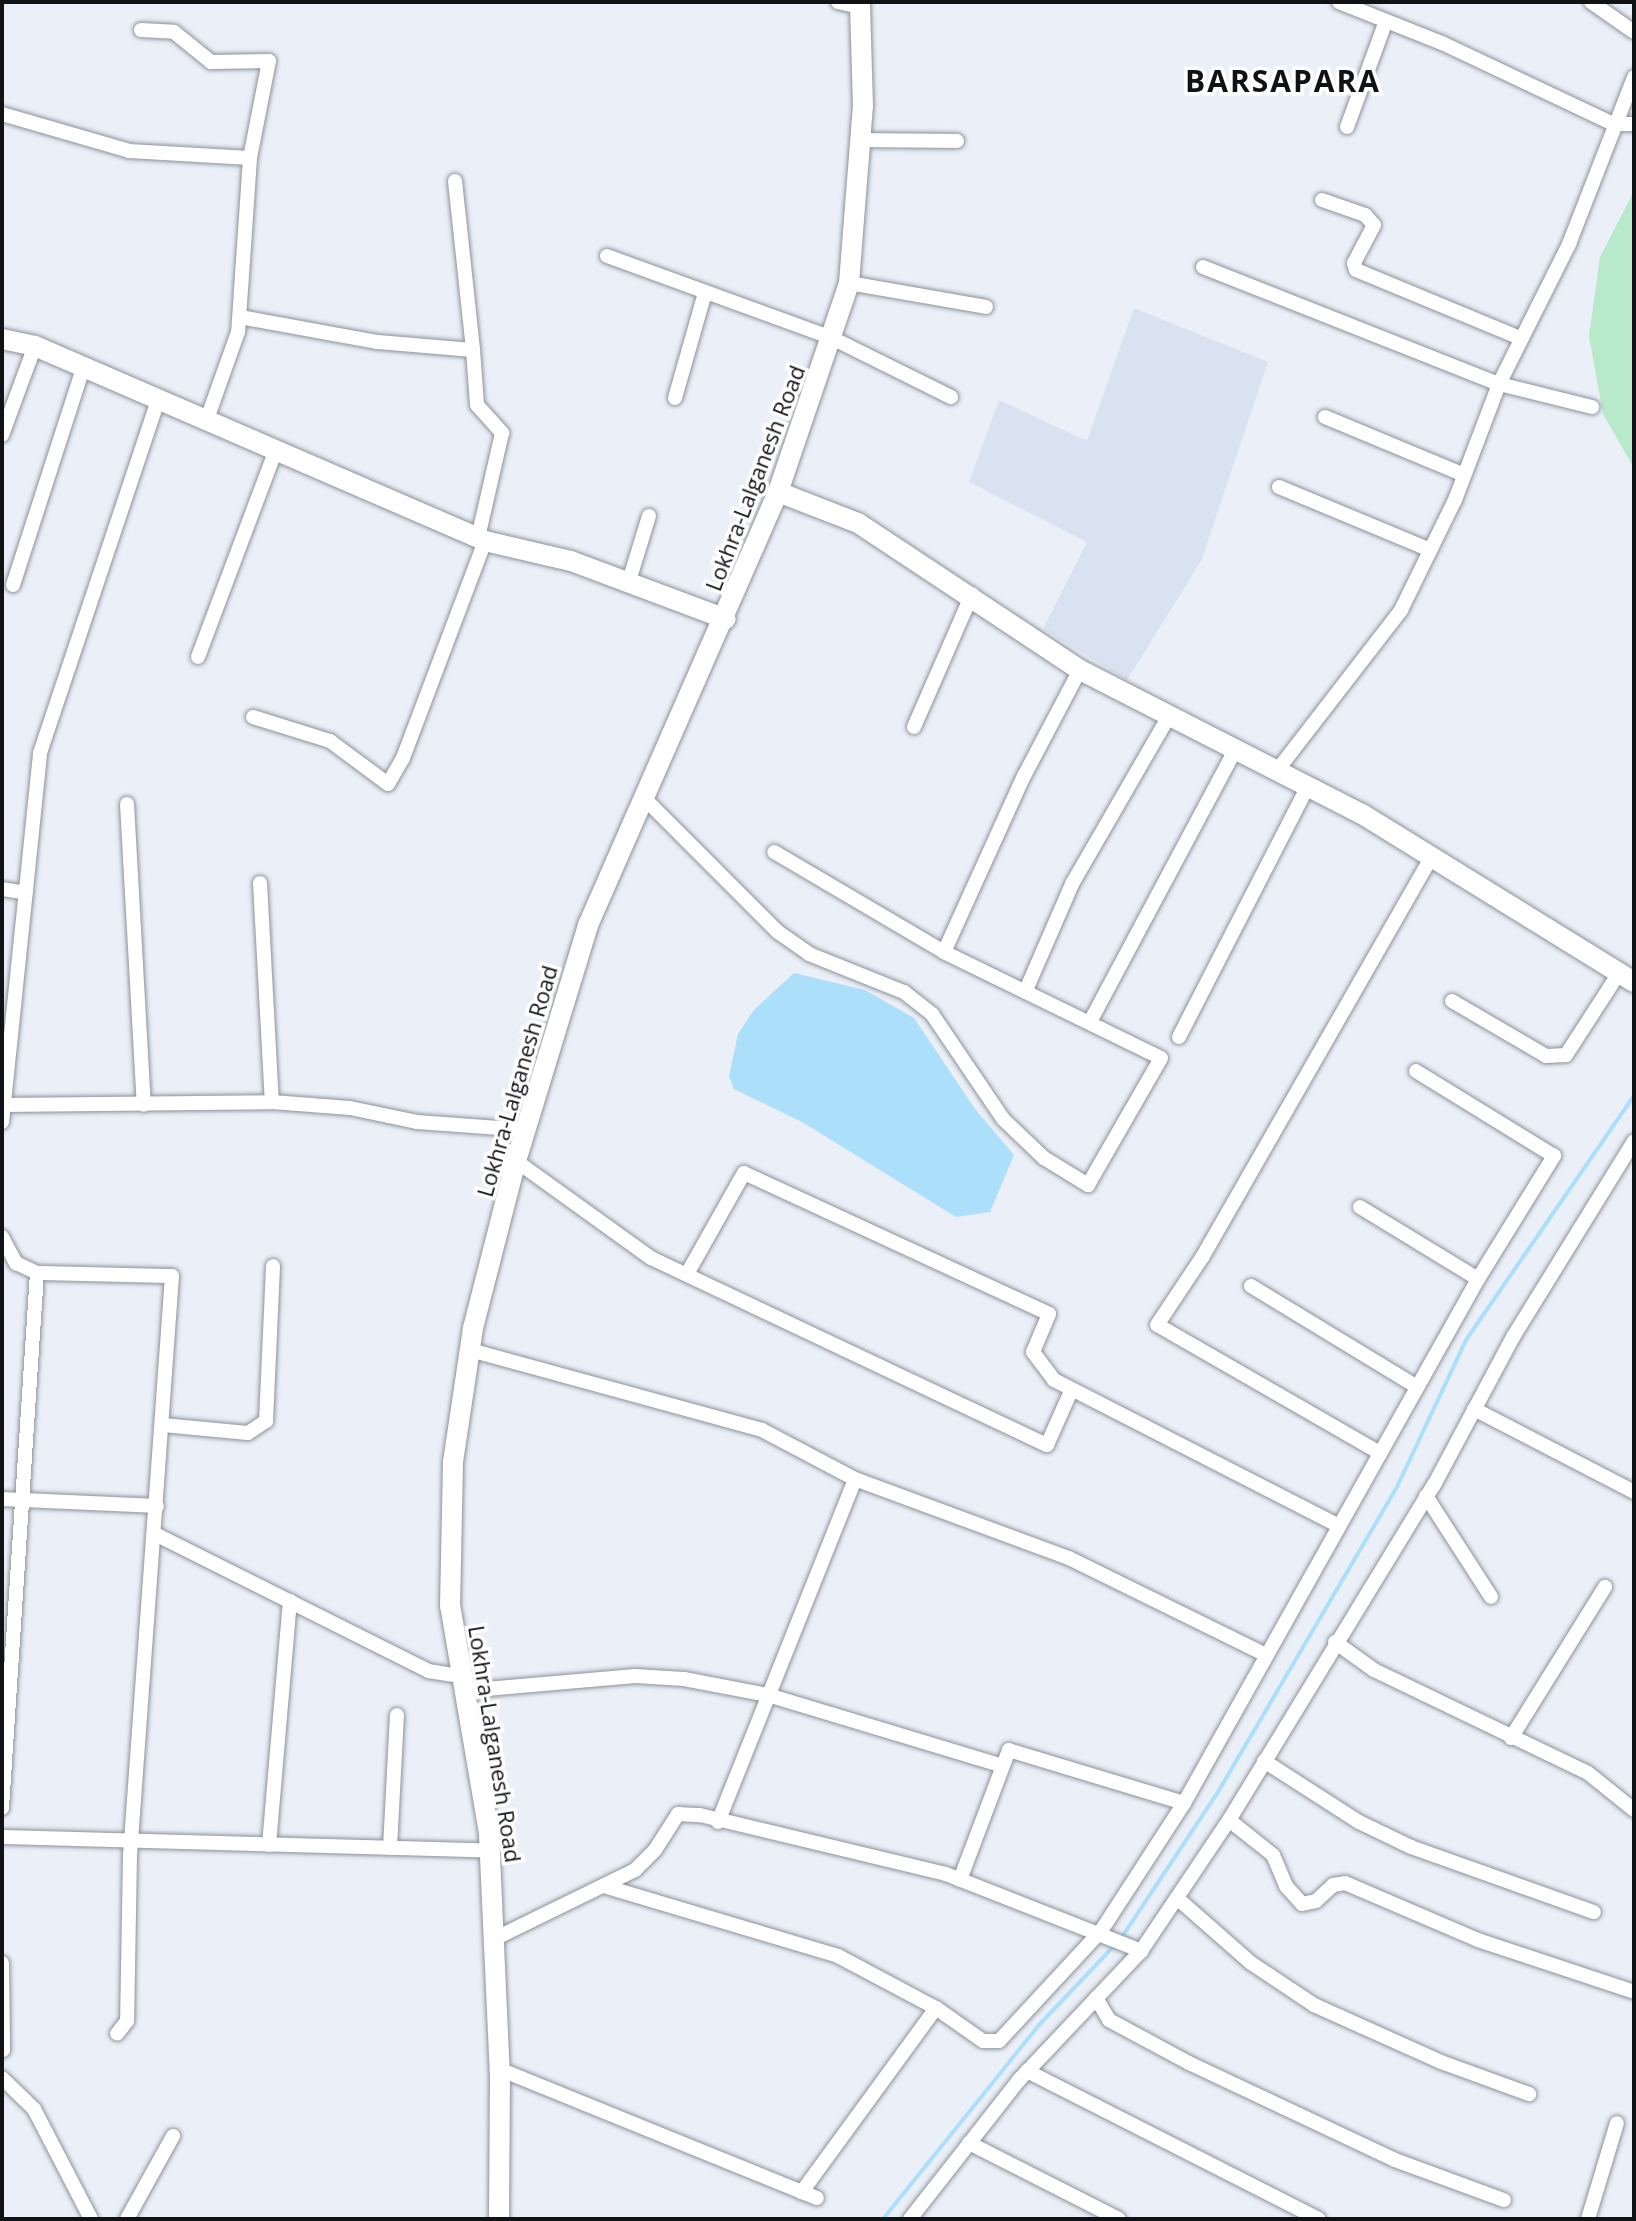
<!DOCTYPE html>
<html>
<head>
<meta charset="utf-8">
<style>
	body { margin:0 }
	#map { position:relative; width:1636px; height:2221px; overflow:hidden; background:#eaeff8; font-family:"Open Sans",sans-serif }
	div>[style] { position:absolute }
	.built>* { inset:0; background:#d8e2f1 }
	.green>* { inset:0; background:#b8e9ca }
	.water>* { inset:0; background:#abdffa }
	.stream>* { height:4px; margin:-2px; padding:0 2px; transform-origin:2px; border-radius:2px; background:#abdffa }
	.roads { filter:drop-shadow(0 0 2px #8d929a) drop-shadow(0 0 2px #8d929a) }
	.street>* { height:14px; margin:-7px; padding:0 7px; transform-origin:7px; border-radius:7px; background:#fff }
	.secondary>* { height:20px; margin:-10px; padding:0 10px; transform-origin:10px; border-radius:10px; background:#fff }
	span { translate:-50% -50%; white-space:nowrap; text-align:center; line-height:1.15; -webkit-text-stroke:7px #fff; paint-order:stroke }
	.street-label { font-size:22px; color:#111215 }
	.district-label { font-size:30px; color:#111215; font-weight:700; letter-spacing:2px }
	.frame { position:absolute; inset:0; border:4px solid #111215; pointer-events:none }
</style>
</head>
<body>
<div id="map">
	<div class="built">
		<i style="clip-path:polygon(1134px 308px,1268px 362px,1201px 561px,1127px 680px,1043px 629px,1087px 542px,969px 482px,999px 400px,1087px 441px)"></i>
	</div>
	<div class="green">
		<i style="clip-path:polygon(1634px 191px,1634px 468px,1603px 414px,1589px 336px,1600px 257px)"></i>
	</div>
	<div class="water">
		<i style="clip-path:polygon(794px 973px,865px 990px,914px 1018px,975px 1109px,1014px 1155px,990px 1212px,956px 1217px,802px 1122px,734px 1089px,729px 1076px,738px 1034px,754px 1010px)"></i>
	</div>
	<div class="stream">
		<i style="left:1120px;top:1940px;width:178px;rotate:-56.5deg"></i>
		<i style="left:1218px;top:1792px;width:351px;rotate:-59.6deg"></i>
		<i style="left:1396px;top:1489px;width:165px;rotate:-64.8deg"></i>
		<i style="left:1466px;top:1340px;width:296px;rotate:-55.5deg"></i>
		<i style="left:883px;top:2219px;width:249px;rotate:-51.2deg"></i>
		<i style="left:1039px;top:2025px;width:109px;rotate:-46.5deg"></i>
	</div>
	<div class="roads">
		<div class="street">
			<i style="left:838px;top:2px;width:23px;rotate:13deg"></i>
			<i style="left:1339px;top:2px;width:111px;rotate:21.7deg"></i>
			<i style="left:1442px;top:43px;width:189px;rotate:25.3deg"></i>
			<i style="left:1613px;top:124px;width:21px"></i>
			<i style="left:1591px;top:2px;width:52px;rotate:34.9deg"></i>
			<i style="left:141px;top:30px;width:33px;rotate:3deg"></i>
			<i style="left:174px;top:32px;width:48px;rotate:39deg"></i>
			<i style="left:211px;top:62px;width:58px;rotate:-1deg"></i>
			<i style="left:269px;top:61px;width:99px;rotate:101.1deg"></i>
			<i style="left:2px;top:114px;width:132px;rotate:16.2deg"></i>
			<i style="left:129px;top:151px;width:121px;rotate:3.3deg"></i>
			<i style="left:250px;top:158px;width:174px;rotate:93.9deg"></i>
			<i style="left:238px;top:332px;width:96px;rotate:109.6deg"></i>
			<i style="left:1347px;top:127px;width:113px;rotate:-69.8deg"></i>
			<i style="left:861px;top:140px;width:96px;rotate:0.6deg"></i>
			<i style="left:455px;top:181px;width:170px;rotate:83.9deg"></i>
			<i style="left:1322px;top:200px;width:46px;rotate:19.2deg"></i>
			<i style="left:1365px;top:215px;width:13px;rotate:48deg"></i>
			<i style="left:1374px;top:225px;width:43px;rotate:117.8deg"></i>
			<i style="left:1354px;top:263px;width:7px;rotate:74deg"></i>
			<i style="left:1356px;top:270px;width:178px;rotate:22.5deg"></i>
			<i style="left:607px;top:256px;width:239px;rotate:20deg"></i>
			<i style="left:832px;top:338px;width:133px;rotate:26.4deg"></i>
			<i style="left:1203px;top:267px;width:318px;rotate:21.6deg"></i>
			<i style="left:1499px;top:384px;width:96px;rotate:13.9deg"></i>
			<i style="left:849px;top:283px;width:139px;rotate:9.9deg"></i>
			<i style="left:240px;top:317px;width:140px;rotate:10.3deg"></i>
			<i style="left:378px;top:342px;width:95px;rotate:4.8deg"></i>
			<i style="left:473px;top:350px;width:55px;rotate:85.8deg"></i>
			<i style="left:477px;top:405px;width:38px;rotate:48deg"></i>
			<i style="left:502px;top:433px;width:108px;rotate:102.9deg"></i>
			<i style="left:675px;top:398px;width:109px;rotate:-74.1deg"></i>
			<i style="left:1325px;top:417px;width:151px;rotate:22.6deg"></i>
			<i style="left:2px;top:435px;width:95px;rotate:-69.7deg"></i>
			<i style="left:1279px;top:487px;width:164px;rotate:22.6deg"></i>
			<i style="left:629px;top:581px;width:68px;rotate:-72.9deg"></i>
			<i style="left:13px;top:585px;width:228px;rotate:-72.1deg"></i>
			<i style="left:198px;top:657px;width:219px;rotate:-69.4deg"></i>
			<i style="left:253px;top:717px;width:81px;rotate:17.3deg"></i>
			<i style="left:330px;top:741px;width:72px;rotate:36.6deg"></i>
			<i style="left:388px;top:784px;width:30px;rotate:-60deg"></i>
			<i style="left:403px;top:758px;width:232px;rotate:-69.3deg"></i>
			<i style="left:914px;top:727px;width:145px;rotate:-66.4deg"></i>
			<i style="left:1276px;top:772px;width:205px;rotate:-52.3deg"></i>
			<i style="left:1401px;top:610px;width:123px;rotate:-63.9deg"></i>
			<i style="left:1455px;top:500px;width:124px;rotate:-69.2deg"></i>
			<i style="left:1499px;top:384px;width:157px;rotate:-63.4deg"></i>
			<i style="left:1569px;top:244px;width:179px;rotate:-68.7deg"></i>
			<i style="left:645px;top:799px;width:188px;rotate:45deg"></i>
			<i style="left:778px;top:932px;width:38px;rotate:35deg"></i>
			<i style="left:809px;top:954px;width:102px;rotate:21.8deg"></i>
			<i style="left:904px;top:992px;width:36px;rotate:38deg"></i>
			<i style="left:932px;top:1014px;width:127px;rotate:55.9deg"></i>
			<i style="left:1003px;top:1119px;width:57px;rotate:43.6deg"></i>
			<i style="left:1044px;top:1158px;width:52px;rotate:31.5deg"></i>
			<i style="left:1088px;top:1185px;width:146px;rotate:-60.1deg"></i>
			<i style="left:1161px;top:1058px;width:242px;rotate:-154deg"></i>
			<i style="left:944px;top:952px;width:197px;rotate:-149.5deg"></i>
			<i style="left:127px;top:804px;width:301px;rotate:86.8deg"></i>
			<i style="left:260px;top:883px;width:219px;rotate:86.9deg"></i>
			<i style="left:2px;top:889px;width:24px;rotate:9deg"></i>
			<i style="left:944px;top:952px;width:193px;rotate:-65.6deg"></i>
			<i style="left:1024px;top:776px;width:120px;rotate:-62.2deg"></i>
			<i style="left:1026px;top:990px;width:116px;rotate:-66.5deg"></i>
			<i style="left:1072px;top:884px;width:192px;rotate:-60deg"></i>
			<i style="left:1452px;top:1001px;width:109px;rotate:30.3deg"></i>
			<i style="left:1546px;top:1056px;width:20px;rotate:-3deg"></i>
			<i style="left:1566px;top:1055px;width:98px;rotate:-57.1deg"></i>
			<i style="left:1091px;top:1020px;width:304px;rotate:-61.9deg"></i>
			<i style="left:1179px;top:1037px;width:280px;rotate:-62.8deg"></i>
			<i style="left:2px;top:1105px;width:270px;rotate:-0.6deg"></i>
			<i style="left:272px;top:1102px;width:78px;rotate:4.4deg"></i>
			<i style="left:350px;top:1108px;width:68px;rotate:11.8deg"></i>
			<i style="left:417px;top:1122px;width:109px;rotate:4.2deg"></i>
			<i style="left:2px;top:1122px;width:371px;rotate:-84.1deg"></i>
			<i style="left:40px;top:753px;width:371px;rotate:-71.5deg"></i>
			<i style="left:516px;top:1161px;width:166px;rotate:35.7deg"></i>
			<i style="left:651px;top:1258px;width:438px;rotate:25.3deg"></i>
			<i style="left:1047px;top:1445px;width:59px;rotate:-66deg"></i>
			<i style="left:1360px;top:1207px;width:138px;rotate:31.4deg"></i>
			<i style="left:2px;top:1237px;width:30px;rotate:62deg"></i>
			<i style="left:16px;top:1263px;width:23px;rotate:25deg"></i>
			<i style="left:37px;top:1273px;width:135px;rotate:1.3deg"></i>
			<i style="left:172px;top:1276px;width:581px;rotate:94.15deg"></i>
			<i style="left:130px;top:1855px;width:166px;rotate:91deg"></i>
			<i style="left:127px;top:2021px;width:16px;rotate:128deg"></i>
			<i style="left:687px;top:1274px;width:116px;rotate:-60.6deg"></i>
			<i style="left:744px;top:1173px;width:336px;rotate:24.8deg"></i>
			<i style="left:1049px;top:1314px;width:41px;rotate:112.8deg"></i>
			<i style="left:1033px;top:1352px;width:35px;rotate:53deg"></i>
			<i style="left:1054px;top:1380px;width:320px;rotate:27.1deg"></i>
			<i style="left:1251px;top:1286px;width:194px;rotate:31.3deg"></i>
			<i style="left:470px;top:1350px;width:303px;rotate:15.3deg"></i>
			<i style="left:762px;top:1430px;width:105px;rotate:27.8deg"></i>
			<i style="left:855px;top:1479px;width:228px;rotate:20.3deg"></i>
			<i style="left:1069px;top:1558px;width:220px;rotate:26.2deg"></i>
			<i style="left:1474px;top:1409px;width:180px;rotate:27.4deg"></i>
			<i style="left:163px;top:1425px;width:85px;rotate:5.4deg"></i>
			<i style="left:248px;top:1433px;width:22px;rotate:-34deg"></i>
			<i style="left:266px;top:1421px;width:155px;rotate:-87.4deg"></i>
			<i style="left:1380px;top:1453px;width:257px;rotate:-150.1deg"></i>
			<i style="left:1157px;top:1325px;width:83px;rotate:-56.3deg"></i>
			<i style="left:1203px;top:1256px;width:459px;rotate:-60.2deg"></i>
			<i style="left:1426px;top:1496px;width:120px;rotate:57.2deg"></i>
			<i style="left:2px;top:1499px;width:155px;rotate:2.6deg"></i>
			<i style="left:155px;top:1534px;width:305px;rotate:26.6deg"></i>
			<i style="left:428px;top:1671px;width:33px;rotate:9deg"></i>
			<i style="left:1335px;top:1642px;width:48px;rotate:35.7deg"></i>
			<i style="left:1374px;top:1670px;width:237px;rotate:25.7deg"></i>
			<i style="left:1588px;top:1773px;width:59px;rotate:38.8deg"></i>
			<i style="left:463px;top:1691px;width:173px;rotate:-5deg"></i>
			<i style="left:635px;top:1676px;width:49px;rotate:3.5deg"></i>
			<i style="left:684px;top:1679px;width:86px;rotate:10.8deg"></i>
			<i style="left:768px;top:1695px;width:245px;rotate:16.8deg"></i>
			<i style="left:1511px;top:1738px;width:178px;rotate:-58.1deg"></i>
			<i style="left:1264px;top:1761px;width:113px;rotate:32.7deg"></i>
			<i style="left:1359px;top:1822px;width:58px;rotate:25.7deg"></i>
			<i style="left:1411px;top:1847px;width:194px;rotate:19.6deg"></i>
			<i style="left:1184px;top:1803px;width:601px;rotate:-60.7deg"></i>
			<i style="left:1478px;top:1279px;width:145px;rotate:-58.3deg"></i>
			<i style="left:1554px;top:1156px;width:162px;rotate:-148.4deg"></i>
			<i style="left:2px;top:1808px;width:536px;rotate:-86.26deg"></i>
			<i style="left:1229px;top:1820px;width:56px;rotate:38.5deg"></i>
			<i style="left:1273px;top:1855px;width:34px;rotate:67deg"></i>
			<i style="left:1286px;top:1886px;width:24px;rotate:48deg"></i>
			<i style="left:1302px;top:1904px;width:14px;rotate:-12deg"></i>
			<i style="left:1316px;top:1901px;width:23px;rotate:-43deg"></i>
			<i style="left:1333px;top:1885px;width:12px;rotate:-9deg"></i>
			<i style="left:1345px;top:1883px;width:145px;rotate:23.2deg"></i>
			<i style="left:1478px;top:1940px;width:164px;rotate:18.4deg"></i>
			<i style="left:718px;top:1822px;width:369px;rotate:-68.2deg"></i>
			<i style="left:2px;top:1837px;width:488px;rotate:1.6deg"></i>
			<i style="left:269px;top:1845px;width:245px;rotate:-85.1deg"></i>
			<i style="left:390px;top:1848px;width:133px;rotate:-87deg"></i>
			<i style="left:607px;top:1887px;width:241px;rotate:16.6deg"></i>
			<i style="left:838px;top:1956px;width:111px;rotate:28deg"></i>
			<i style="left:936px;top:2008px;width:228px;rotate:126.1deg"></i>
			<i style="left:1177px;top:1898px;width:98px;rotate:41.3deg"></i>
			<i style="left:1251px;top:1963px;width:76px;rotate:33.7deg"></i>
			<i style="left:1314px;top:2005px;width:139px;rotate:24.2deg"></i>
			<i style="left:1441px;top:2062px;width:94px;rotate:20deg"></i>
			<i style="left:494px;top:1939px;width:157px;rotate:-26.1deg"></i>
			<i style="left:635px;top:1870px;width:28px;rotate:-45deg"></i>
			<i style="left:655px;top:1850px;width:43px;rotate:-57.4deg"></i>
			<i style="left:678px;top:1814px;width:22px;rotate:3deg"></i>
			<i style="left:700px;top:1815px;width:253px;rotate:13.5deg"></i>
			<i style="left:946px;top:1874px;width:210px;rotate:21.5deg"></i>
			<i style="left:2px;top:1963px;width:87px;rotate:89.3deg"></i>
			<i style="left:1096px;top:1998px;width:26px;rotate:59deg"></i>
			<i style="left:1109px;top:2020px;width:91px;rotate:28.3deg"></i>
			<i style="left:1189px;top:2063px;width:228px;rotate:25.2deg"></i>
			<i style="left:1395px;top:2160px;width:116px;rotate:20.2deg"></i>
			<i style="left:936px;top:2008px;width:57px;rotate:35.1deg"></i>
			<i style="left:983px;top:2041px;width:16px"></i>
			<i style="left:999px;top:2041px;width:150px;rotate:-47.2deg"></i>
			<i style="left:1101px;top:1931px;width:153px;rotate:-57deg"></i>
			<i style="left:1184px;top:1803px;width:183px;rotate:-163.2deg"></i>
			<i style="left:1009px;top:1750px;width:139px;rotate:110.7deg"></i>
			<i style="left:499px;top:2069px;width:343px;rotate:22.1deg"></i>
			<i style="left:1027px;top:2071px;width:327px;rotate:26.9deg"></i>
			<i style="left:2px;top:2078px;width:45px;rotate:44.1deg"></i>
			<i style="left:34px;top:2109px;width:124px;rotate:62.6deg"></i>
			<i style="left:969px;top:2143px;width:168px;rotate:26.9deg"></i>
			<i style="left:127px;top:2219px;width:95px;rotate:-61deg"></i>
			<i style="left:910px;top:2219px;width:177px;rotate:-51.9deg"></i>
			<i style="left:1019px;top:2080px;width:178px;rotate:-46.6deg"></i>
			<i style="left:1141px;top:1951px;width:161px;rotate:-56.1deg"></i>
			<i style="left:1231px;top:1817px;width:389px;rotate:-58.6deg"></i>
			<i style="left:1434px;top:1485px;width:168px;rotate:-61.9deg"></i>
			<i style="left:1513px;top:1337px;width:230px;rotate:-58.3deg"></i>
			<i style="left:1588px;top:2219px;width:100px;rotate:-73.2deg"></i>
		</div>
		<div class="secondary">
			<i style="left:2px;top:339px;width:34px;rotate:12deg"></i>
			<i style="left:35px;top:346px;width:490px;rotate:23.4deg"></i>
			<i style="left:485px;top:541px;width:88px;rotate:13.1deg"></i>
			<i style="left:571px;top:561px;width:165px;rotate:20.5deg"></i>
			<i style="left:778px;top:492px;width:86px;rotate:21.2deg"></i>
			<i style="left:858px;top:523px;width:266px;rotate:33.5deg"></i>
			<i style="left:1080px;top:670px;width:317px;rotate:27.1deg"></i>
			<i style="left:1362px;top:814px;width:320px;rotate:31.7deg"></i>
			<i style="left:499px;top:2219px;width:142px;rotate:-89.6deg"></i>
			<i style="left:500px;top:2077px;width:244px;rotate:-92.6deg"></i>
			<i style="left:489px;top:1833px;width:230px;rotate:-99.7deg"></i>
			<i style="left:450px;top:1606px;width:144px;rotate:-88.8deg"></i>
			<i style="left:453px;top:1462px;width:135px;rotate:-81.5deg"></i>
			<i style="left:473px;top:1328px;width:172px;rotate:-75.6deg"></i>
			<i style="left:516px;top:1161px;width:247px;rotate:-73deg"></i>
			<i style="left:588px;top:925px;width:473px;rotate:-66.3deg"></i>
			<i style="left:778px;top:492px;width:221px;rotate:-71.2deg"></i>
			<i style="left:849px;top:283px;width:178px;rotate:-85.5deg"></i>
			<i style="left:863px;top:106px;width:104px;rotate:-91.7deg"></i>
		</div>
	</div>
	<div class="street-label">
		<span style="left:755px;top:478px;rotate:-69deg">Lokhra-Lalganesh Road</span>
		<span style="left:517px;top:1081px;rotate:-74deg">Lokhra-Lalganesh Road</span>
		<span style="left:495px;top:1744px;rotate:81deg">Lokhra-Lalganesh Road</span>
	</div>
	<div class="district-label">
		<span style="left:1283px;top:81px">BARSAPARA</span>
	</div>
	<div class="frame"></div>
</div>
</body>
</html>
